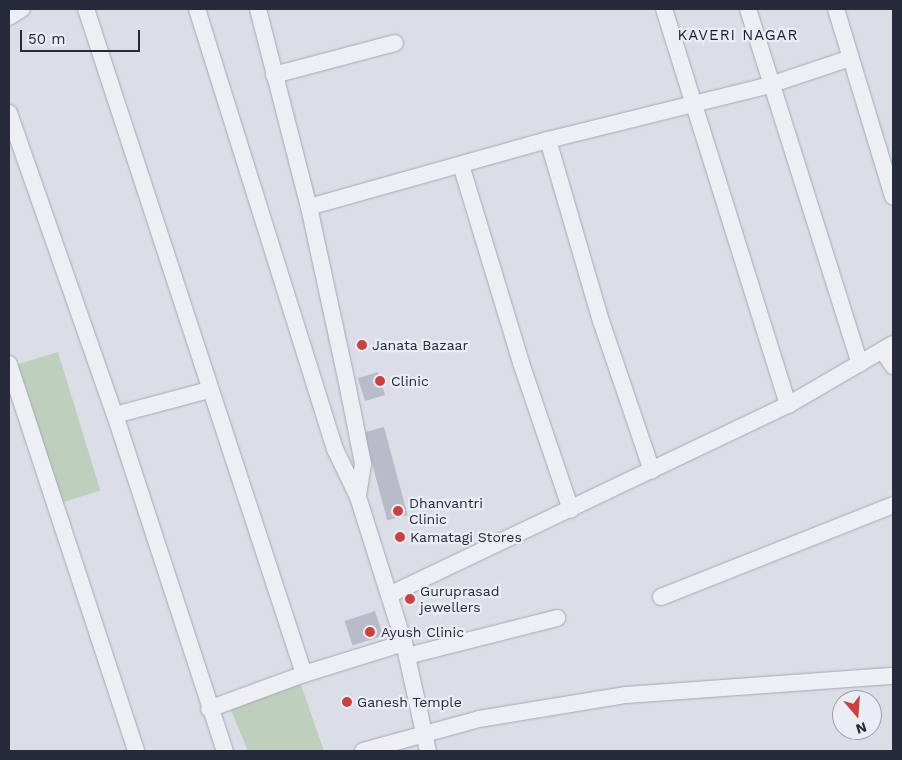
<!DOCTYPE html>
<html>
<head>
<meta charset="utf-8">
<style>
	body { margin:0 }
	#map { position:relative; width:902px; height:760px; overflow:hidden; background:#dbdee6; font-family:"Work Sans",sans-serif }
	div>[style] { position:absolute }
	.green>* { inset:0; background:#becfbd; transform-origin:0 0 }
	.building>* { inset:0; background:#b9bcc8; transform-origin:0 0 }
	.roads { filter:drop-shadow(0 0 1px #a5a8b3) drop-shadow(0 0 1px #a5a8b3) }
	.minor>* { height:16px; margin:-8px; padding:0 8px; transform-origin:8px; border-radius:8px; background:#eeeff4 }
	.dots>* { width:14px; height:14px; translate:-50% -50%; box-sizing:border-box; border:2px solid #eaedf4; border-radius:50% }
	span { translate:-50% -50%; white-space:nowrap; text-align:center; line-height:1.15; -webkit-text-stroke:4.5px #eaedf4; paint-order:stroke }
	.poi-label { font-size:14px; color:#262a3b }
	.left { translate:0 -50%; text-align:left }
	.neighbourhood-label { font-size:15px; color:#181c2c; letter-spacing:1px }
	.frame { position:absolute; inset:0; border:10px solid #262a3b; pointer-events:none }
	.north { position:absolute; left:832px; top:690px; width:50px; height:50px; box-sizing:border-box; background:#eaedf4; border:1px solid #9c9faa; border-radius:50%; rotate:162deg; font-size:14px; font-weight:700; line-height:20px; text-align:center; color:#262a3b }
	.north::after { content:''; display:block; margin:auto; width:18px; height:22px; background:#cb4040; clip-path:polygon(50% 0,100% 100%,50% 72%,0 100%) }
	.scale { position:absolute; left:20px; top:30px; width:120px; height:22px; box-sizing:border-box; border:2px solid #262a3b; border-top:0; padding-left:6px; font-size:15px; line-height:18px; white-space:nowrap; color:#262a3b; -webkit-text-stroke:4px #eaedf4; paint-order:stroke }
</style>
</head>
<body>
<div id="map">
	<div class="green">
		<i style="left:58px;top:352px;width:145px;height:44px;rotate:73deg"></i>
		<i style="clip-path:polygon(300px 682px,324px 751px,248px 751px,230px 708px)"></i>
	</div>
	<div class="building">
		<i style="left:378px;top:372px;width:24px;height:21px;rotate:73deg"></i>
		<i style="left:384px;top:427px;width:91px;height:21px;rotate:75deg"></i>
		<i style="left:375px;top:611px;width:26px;height:32px;rotate:72deg"></i>
	</div>
	<div class="roads">
		<div class="minor">
			<i style="left:86px;top:9px;width:700px;rotate:71.85deg"></i>
			<i style="left:304px;top:674px;width:101px;rotate:159.8deg"></i>
			<i style="left:197px;top:9px;width:461px;rotate:72.6deg"></i>
			<i style="left:335px;top:449px;width:53px;rotate:64.4deg"></i>
			<i style="left:358px;top:497px;width:153px;rotate:72.5deg"></i>
			<i style="left:404px;top:643px;width:111px;rotate:77.5deg"></i>
			<i style="left:258px;top:9px;width:204px;rotate:75.6deg"></i>
			<i style="left:309px;top:207px;width:185px;rotate:77.8deg"></i>
			<i style="left:348px;top:388px;width:77px;rotate:78.8deg"></i>
			<i style="left:363px;top:464px;width:33px;rotate:99deg"></i>
			<i style="left:664px;top:9px;width:415px;rotate:72.6deg"></i>
			<i style="left:748px;top:9px;width:372px;rotate:72.5deg"></i>
			<i style="left:836px;top:9px;width:196px;rotate:73.1deg"></i>
			<i style="left:9px;top:17px;width:15px;rotate:-32deg"></i>
			<i style="left:274px;top:75px;width:125px;rotate:-14.8deg"></i>
			<i style="left:9px;top:113px;width:320px;rotate:70.7deg"></i>
			<i style="left:115px;top:415px;width:354px;rotate:71.9deg"></i>
			<i style="left:548px;top:140px;width:189px;rotate:73.7deg"></i>
			<i style="left:601px;top:321px;width:158px;rotate:71.2deg"></i>
			<i style="left:461px;top:165px;width:207px;rotate:73.1deg"></i>
			<i style="left:521px;top:363px;width:155px;rotate:71.2deg"></i>
			<i style="left:309px;top:207px;width:248px;rotate:-15.7deg"></i>
			<i style="left:548px;top:140px;width:229px;rotate:-13.9deg"></i>
			<i style="left:770px;top:85px;width:84px;rotate:-18.6deg"></i>
			<i style="left:883px;top:351px;width:18px;rotate:56deg"></i>
			<i style="left:9px;top:364px;width:407px;rotate:71.8deg"></i>
			<i style="left:115px;top:415px;width:97px;rotate:-14.9deg"></i>
			<i style="left:389px;top:595px;width:442px;rotate:-25.5deg"></i>
			<i style="left:788px;top:405px;width:121px;rotate:-30.2deg"></i>
			<i style="left:661px;top:597px;width:250px;rotate:-21.6deg"></i>
			<i style="left:407px;top:656px;width:155px;rotate:-14.2deg"></i>
			<i style="left:304px;top:674px;width:105px;rotate:-17.2deg"></i>
			<i style="left:363px;top:751px;width:120px;rotate:-15.4deg"></i>
			<i style="left:479px;top:719px;width:149px;rotate:-9.3deg"></i>
			<i style="left:626px;top:695px;width:268px;rotate:-4.1deg"></i>
		</div>
	</div>
	<div class="dots">
		<i style="left:362px;top:345px;background:#cb4040"></i>
		<i style="left:380px;top:381px;background:#cb4040"></i>
		<i style="left:398px;top:511px;background:#cb4040"></i>
		<i style="left:400px;top:537px;background:#cb4040"></i>
		<i style="left:410px;top:599px;background:#cb4040"></i>
		<i style="left:370px;top:632px;background:#cb4040"></i>
		<i style="left:347px;top:702px;background:#cb4040"></i>
	</div>
	<div class="poi-label">
		<span class="left" style="left:372px;top:345px">Janata Bazaar</span>
		<span class="left" style="left:391px;top:381px">Clinic</span>
		<span class="left" style="left:409px;top:511px">Dhanvantri<br>Clinic</span>
		<span class="left" style="left:410px;top:537px">Kamatagi Stores</span>
		<span class="left" style="left:420px;top:599px">Guruprasad<br>jewellers</span>
		<span class="left" style="left:381px;top:632px">Ayush Clinic</span>
		<span class="left" style="left:357px;top:702px">Ganesh Temple</span>
	</div>
	<div class="neighbourhood-label">
		<span style="left:738px;top:36px">KAVERI NAGAR</span>
	</div>
	<div class="frame"></div>
	<div class="north">N</div>
	<div class="scale">50 m</div>
</div>
</body>
</html>
